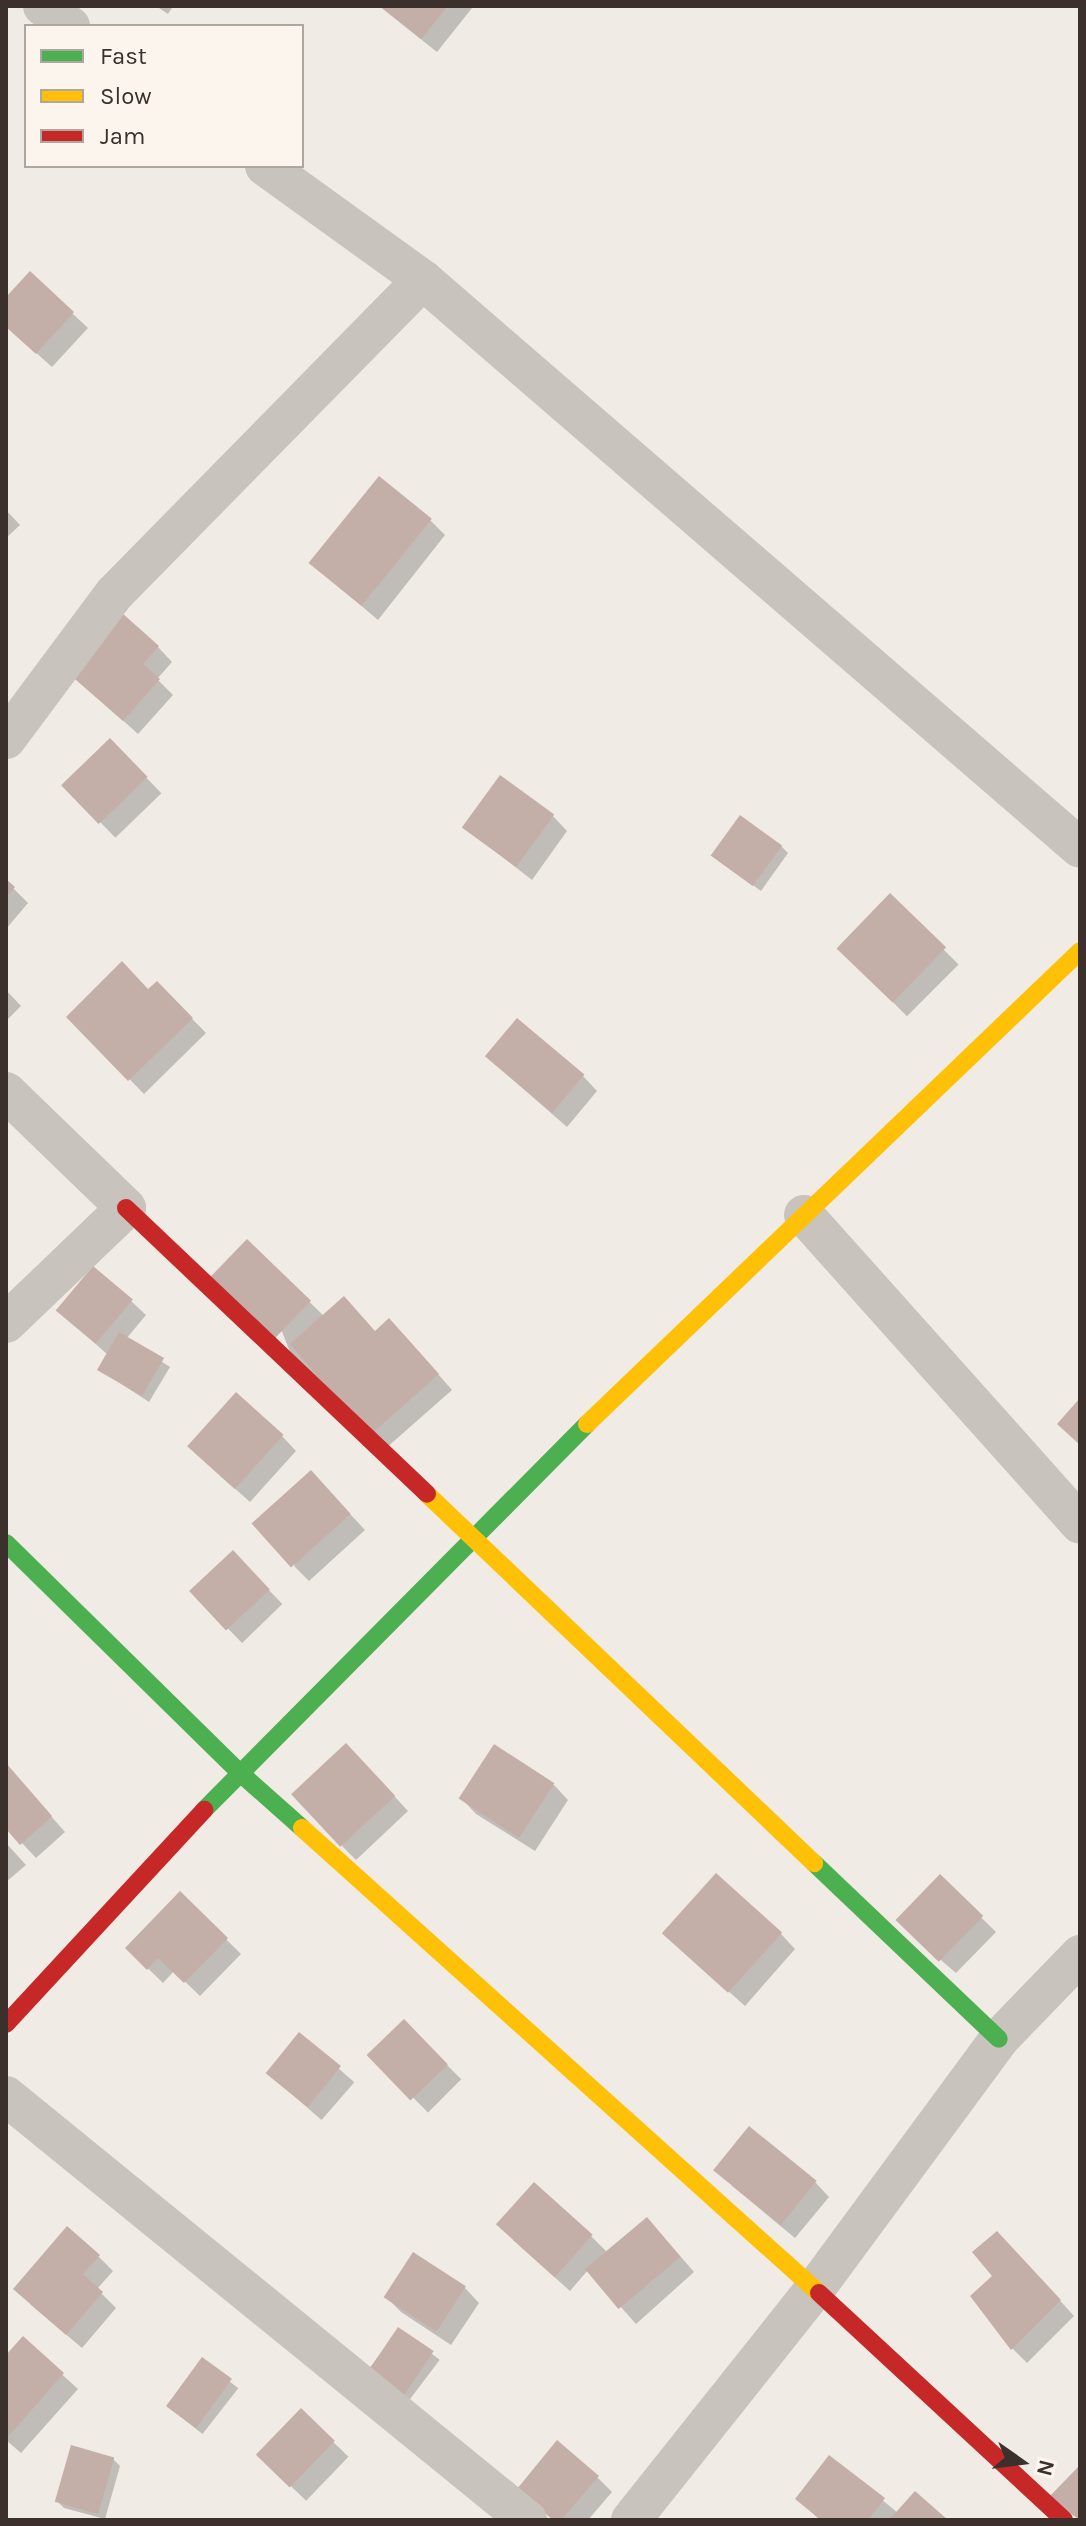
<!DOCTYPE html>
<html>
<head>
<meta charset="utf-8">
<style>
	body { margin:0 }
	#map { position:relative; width:1086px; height:2526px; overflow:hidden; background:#f0ebe5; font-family:Karla,sans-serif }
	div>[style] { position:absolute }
	.shadow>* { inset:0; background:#0003; transform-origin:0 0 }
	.building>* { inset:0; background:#c3afa7; transform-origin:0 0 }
	.street>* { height:40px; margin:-20px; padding:0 20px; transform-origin:20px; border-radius:20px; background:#c9c3be }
	.fast>* { height:18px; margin:-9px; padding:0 9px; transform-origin:9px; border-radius:9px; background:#4caf50 }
	.slow>* { height:18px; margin:-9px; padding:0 9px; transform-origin:9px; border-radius:9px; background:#ffc107 }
	.jam>* { height:18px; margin:-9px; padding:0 9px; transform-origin:9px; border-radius:9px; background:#c62828 }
	span { translate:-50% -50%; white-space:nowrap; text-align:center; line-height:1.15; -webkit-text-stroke:8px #fbf5ee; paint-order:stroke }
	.frame { position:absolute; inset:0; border:8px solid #3b302b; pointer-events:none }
	.legend { position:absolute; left:24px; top:24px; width:280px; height:144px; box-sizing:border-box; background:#fbf5ee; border:2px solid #aea6a0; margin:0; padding:10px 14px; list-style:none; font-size:24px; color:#3b302b }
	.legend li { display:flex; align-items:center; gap:16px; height:40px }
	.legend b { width:40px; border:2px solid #aea6a0 }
	.north { position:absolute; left:982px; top:2422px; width:80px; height:80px; -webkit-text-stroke:6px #fbf5ee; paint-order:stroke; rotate:104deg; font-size:22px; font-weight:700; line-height:32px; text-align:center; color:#3b302b }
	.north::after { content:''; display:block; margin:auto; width:28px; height:36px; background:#3b302b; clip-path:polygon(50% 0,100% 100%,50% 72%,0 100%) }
</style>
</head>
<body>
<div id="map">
	<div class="shadow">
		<i style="clip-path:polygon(156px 6px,173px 6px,168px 14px)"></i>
		<i style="clip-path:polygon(379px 6px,470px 6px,472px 8px,437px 52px)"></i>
		<i style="clip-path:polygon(30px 274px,88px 328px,52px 367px,6px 326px,6px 300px)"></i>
		<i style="clip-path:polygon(6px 510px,20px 525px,6px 538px)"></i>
		<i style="clip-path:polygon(430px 520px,445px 535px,378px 620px,312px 564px)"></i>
		<i style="clip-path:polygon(158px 647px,172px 662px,157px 679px,173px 695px,138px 734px,86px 687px)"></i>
		<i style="left:110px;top:740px;width:74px;height:64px;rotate:46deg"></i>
		<i style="clip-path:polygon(553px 816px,567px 831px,532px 880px,465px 828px)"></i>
		<i style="clip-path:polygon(781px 846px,788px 853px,761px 891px,713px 856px)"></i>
		<i style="clip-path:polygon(6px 881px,28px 903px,6px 929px)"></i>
		<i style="left:890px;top:896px;width:97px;height:73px;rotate:45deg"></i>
		<i style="clip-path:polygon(157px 983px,206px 1033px,144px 1094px,69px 1017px,149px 991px)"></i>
		<i style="clip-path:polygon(6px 990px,21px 1006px,6px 1021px)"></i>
		<i style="clip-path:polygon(487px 1057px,583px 1076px,597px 1091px,567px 1127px)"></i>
		<i style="clip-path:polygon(247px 1242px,324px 1316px,376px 1333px,404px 1335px,452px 1390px,385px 1449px,290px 1352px)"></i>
		<i style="clip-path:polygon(131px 1301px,146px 1315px,126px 1339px,170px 1367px,149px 1402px,100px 1370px,108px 1355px,59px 1311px)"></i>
		<i style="clip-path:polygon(282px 1436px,296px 1451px,250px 1502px,204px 1461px)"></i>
		<i style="clip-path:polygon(325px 1487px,365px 1530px,309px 1581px,294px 1566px)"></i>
		<i style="left:233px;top:1553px;width:71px;height:56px;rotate:46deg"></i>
		<i style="clip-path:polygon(361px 1760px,408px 1811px,356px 1860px,342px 1846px)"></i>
		<i style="clip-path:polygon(6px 1765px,65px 1832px,36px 1858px,6px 1826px)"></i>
		<i style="clip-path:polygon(554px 1785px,568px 1800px,535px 1851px,476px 1814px,462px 1799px)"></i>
		<i style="clip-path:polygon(6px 1843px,26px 1865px,6px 1882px)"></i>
		<i style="clip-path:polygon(940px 1877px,996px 1932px,956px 1973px,913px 1936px)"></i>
		<i style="clip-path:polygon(180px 1894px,241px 1954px,200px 1996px,174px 1971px,163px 1983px,127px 1948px)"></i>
		<i style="clip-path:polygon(781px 1934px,795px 1949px,745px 2006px,680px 1948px)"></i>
		<i style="left:404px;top:2022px;width:81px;height:47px;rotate:45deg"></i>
		<i style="left:300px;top:2035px;width:72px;height:50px;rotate:41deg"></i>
		<i style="clip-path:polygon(815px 2182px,829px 2197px,795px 2238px,731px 2185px)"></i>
		<i style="clip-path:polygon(661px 2234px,694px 2272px,636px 2324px,588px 2270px,570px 2291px,513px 2240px,591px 2236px,606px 2251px,600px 2261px)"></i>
		<i style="clip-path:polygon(1012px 2248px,1074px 2316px,1027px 2363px,1012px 2348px)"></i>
		<i style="clip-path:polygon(98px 2256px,113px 2271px,97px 2289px,116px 2308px,82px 2348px,30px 2304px)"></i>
		<i style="clip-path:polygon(465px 2288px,479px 2303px,451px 2345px,401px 2312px,386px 2297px)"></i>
		<i style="left:399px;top:2329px;width:51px;height:57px;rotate:37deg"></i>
		<i style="clip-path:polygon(23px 2339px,78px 2389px,21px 2453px,6px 2440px,6px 2358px)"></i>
		<i style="left:202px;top:2360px;width:46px;height:58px;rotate:38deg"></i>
		<i style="left:301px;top:2411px;width:66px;height:61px;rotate:44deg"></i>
		<i style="clip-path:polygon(830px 2457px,898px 2513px,945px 2520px,820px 2520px,797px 2499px)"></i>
		<i style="clip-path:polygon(113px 2459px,120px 2466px,105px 2519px,64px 2508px,57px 2501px)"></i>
		<i style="clip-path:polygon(597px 2477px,612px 2492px,588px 2520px,554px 2520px)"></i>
	</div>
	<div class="building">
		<i style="clip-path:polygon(380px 6px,448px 6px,421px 39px)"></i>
		<i style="clip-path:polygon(30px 271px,74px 312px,36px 354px,6px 327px,6px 297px)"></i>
		<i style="left:379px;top:476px;width:68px;height:112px;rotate:39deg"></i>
		<i style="clip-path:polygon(122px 613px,159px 646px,143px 664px,160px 679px,123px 721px,68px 673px)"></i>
		<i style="left:110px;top:738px;width:54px;height:68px;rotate:46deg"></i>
		<i style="left:500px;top:775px;width:67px;height:65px;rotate:36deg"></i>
		<i style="left:740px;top:815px;width:52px;height:50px;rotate:36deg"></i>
		<i style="clip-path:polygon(6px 879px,15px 887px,6px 897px)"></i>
		<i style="left:890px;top:893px;width:78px;height:77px;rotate:44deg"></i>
		<i style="clip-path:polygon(122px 961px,148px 989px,157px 981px,193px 1018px,128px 1081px,66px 1017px)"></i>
		<i style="left:517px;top:1018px;width:88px;height:50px;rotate:40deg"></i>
		<i style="left:247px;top:1239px;width:89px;height:54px;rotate:44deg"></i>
		<i style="left:93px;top:1266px;width:52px;height:58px;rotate:40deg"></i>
		<i style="clip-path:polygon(344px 1296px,375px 1331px,389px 1318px,439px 1374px,369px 1436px,290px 1344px)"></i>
		<i style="left:119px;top:1332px;width:52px;height:44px;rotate:30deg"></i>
		<i style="left:236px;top:1392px;width:64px;height:73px;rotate:42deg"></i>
		<i style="clip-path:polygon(1080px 1398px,1080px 1445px,1057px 1424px)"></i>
		<i style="left:311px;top:1470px;width:59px;height:80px;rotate:48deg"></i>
		<i style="left:233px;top:1550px;width:54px;height:60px;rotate:47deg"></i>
		<i style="left:346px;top:1743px;width:72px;height:75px;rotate:47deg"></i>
		<i style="left:494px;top:1744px;width:72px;height:65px;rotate:33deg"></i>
		<i style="clip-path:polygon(6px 1763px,52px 1816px,20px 1845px,6px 1829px)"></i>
		<i style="left:716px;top:1873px;width:89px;height:81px;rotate:42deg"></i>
		<i style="left:940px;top:1874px;width:60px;height:64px;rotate:44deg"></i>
		<i style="clip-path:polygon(180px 1891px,228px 1938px,184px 1983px,158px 1958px,147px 1970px,125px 1948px)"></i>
		<i style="left:404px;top:2019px;width:63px;height:52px;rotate:46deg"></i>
		<i style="left:299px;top:2032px;width:54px;height:53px;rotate:39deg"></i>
		<i style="left:749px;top:2126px;width:87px;height:57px;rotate:39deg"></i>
		<i style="left:534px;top:2182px;width:79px;height:57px;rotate:42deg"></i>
		<i style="left:647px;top:2217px;width:52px;height:81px;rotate:50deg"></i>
		<i style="clip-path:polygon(67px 2226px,100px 2255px,83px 2274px,103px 2292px,66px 2335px,13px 2289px)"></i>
		<i style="clip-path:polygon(997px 2231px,1061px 2300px,1011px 2350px,970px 2296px,992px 2276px,972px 2252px)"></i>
		<i style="left:413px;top:2252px;width:63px;height:54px;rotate:33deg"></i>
		<i style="left:398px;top:2327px;width:43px;height:60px;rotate:34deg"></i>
		<i style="clip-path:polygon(23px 2336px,64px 2373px,6px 2439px,6px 2355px)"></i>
		<i style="left:202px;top:2357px;width:37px;height:61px;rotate:36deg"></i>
		<i style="left:301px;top:2408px;width:47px;height:65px;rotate:44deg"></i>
		<i style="clip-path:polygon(557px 2440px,599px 2476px,561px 2520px,553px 2520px,517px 2489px)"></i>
		<i style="left:71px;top:2445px;width:45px;height:59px;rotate:16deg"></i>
		<i style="clip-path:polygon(829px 2455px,885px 2498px,868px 2520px,821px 2520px,795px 2499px)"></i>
		<i style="clip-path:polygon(1080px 2465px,1080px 2520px,1048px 2498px)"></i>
		<i style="clip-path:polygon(915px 2491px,948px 2520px,889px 2520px)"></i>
	</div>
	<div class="street">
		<i style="left:43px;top:6px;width:34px;rotate:37deg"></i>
		<i style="left:265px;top:166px;width:195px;rotate:35.8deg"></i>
		<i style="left:423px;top:280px;width:868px;rotate:40.84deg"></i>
		<i style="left:6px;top:739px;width:182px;rotate:-53.3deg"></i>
		<i style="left:115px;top:593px;width:439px;rotate:-45.5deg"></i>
		<i style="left:6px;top:1092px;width:167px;rotate:44deg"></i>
		<i style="left:126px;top:1208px;width:166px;rotate:136.2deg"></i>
		<i style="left:804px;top:1215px;width:414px;rotate:48.2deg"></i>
		<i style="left:6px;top:2096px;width:672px;rotate:39.14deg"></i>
		<i style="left:631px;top:2520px;width:295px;rotate:-51.5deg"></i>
		<i style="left:815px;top:2289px;width:310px;rotate:-53.6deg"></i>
		<i style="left:999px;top:2039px;width:117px;rotate:-46deg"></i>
	</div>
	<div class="fast">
		<i style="left:6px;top:1543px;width:327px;rotate:44.5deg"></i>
		<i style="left:239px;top:1772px;width:84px;rotate:41.6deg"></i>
		<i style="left:204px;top:1810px;width:544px;rotate:-45.22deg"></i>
		<i style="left:814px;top:1863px;width:255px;rotate:43.6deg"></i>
	</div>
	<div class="slow">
		<i style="left:587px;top:1424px;width:683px;rotate:-43.81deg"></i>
		<i style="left:427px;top:1494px;width:535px;rotate:43.64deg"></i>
		<i style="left:302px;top:1828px;width:695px;rotate:41.97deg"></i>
	</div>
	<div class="jam">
		<i style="left:126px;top:1208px;width:415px;rotate:43.5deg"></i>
		<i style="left:6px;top:2024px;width:292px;rotate:-47.2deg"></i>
		<i style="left:819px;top:2293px;width:334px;rotate:42.8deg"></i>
	</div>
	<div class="frame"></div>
	<ul class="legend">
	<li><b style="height:10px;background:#4caf50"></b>Fast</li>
	<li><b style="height:10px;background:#ffc107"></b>Slow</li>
	<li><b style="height:10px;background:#c62828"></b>Jam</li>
	</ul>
	<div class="north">N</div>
</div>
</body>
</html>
